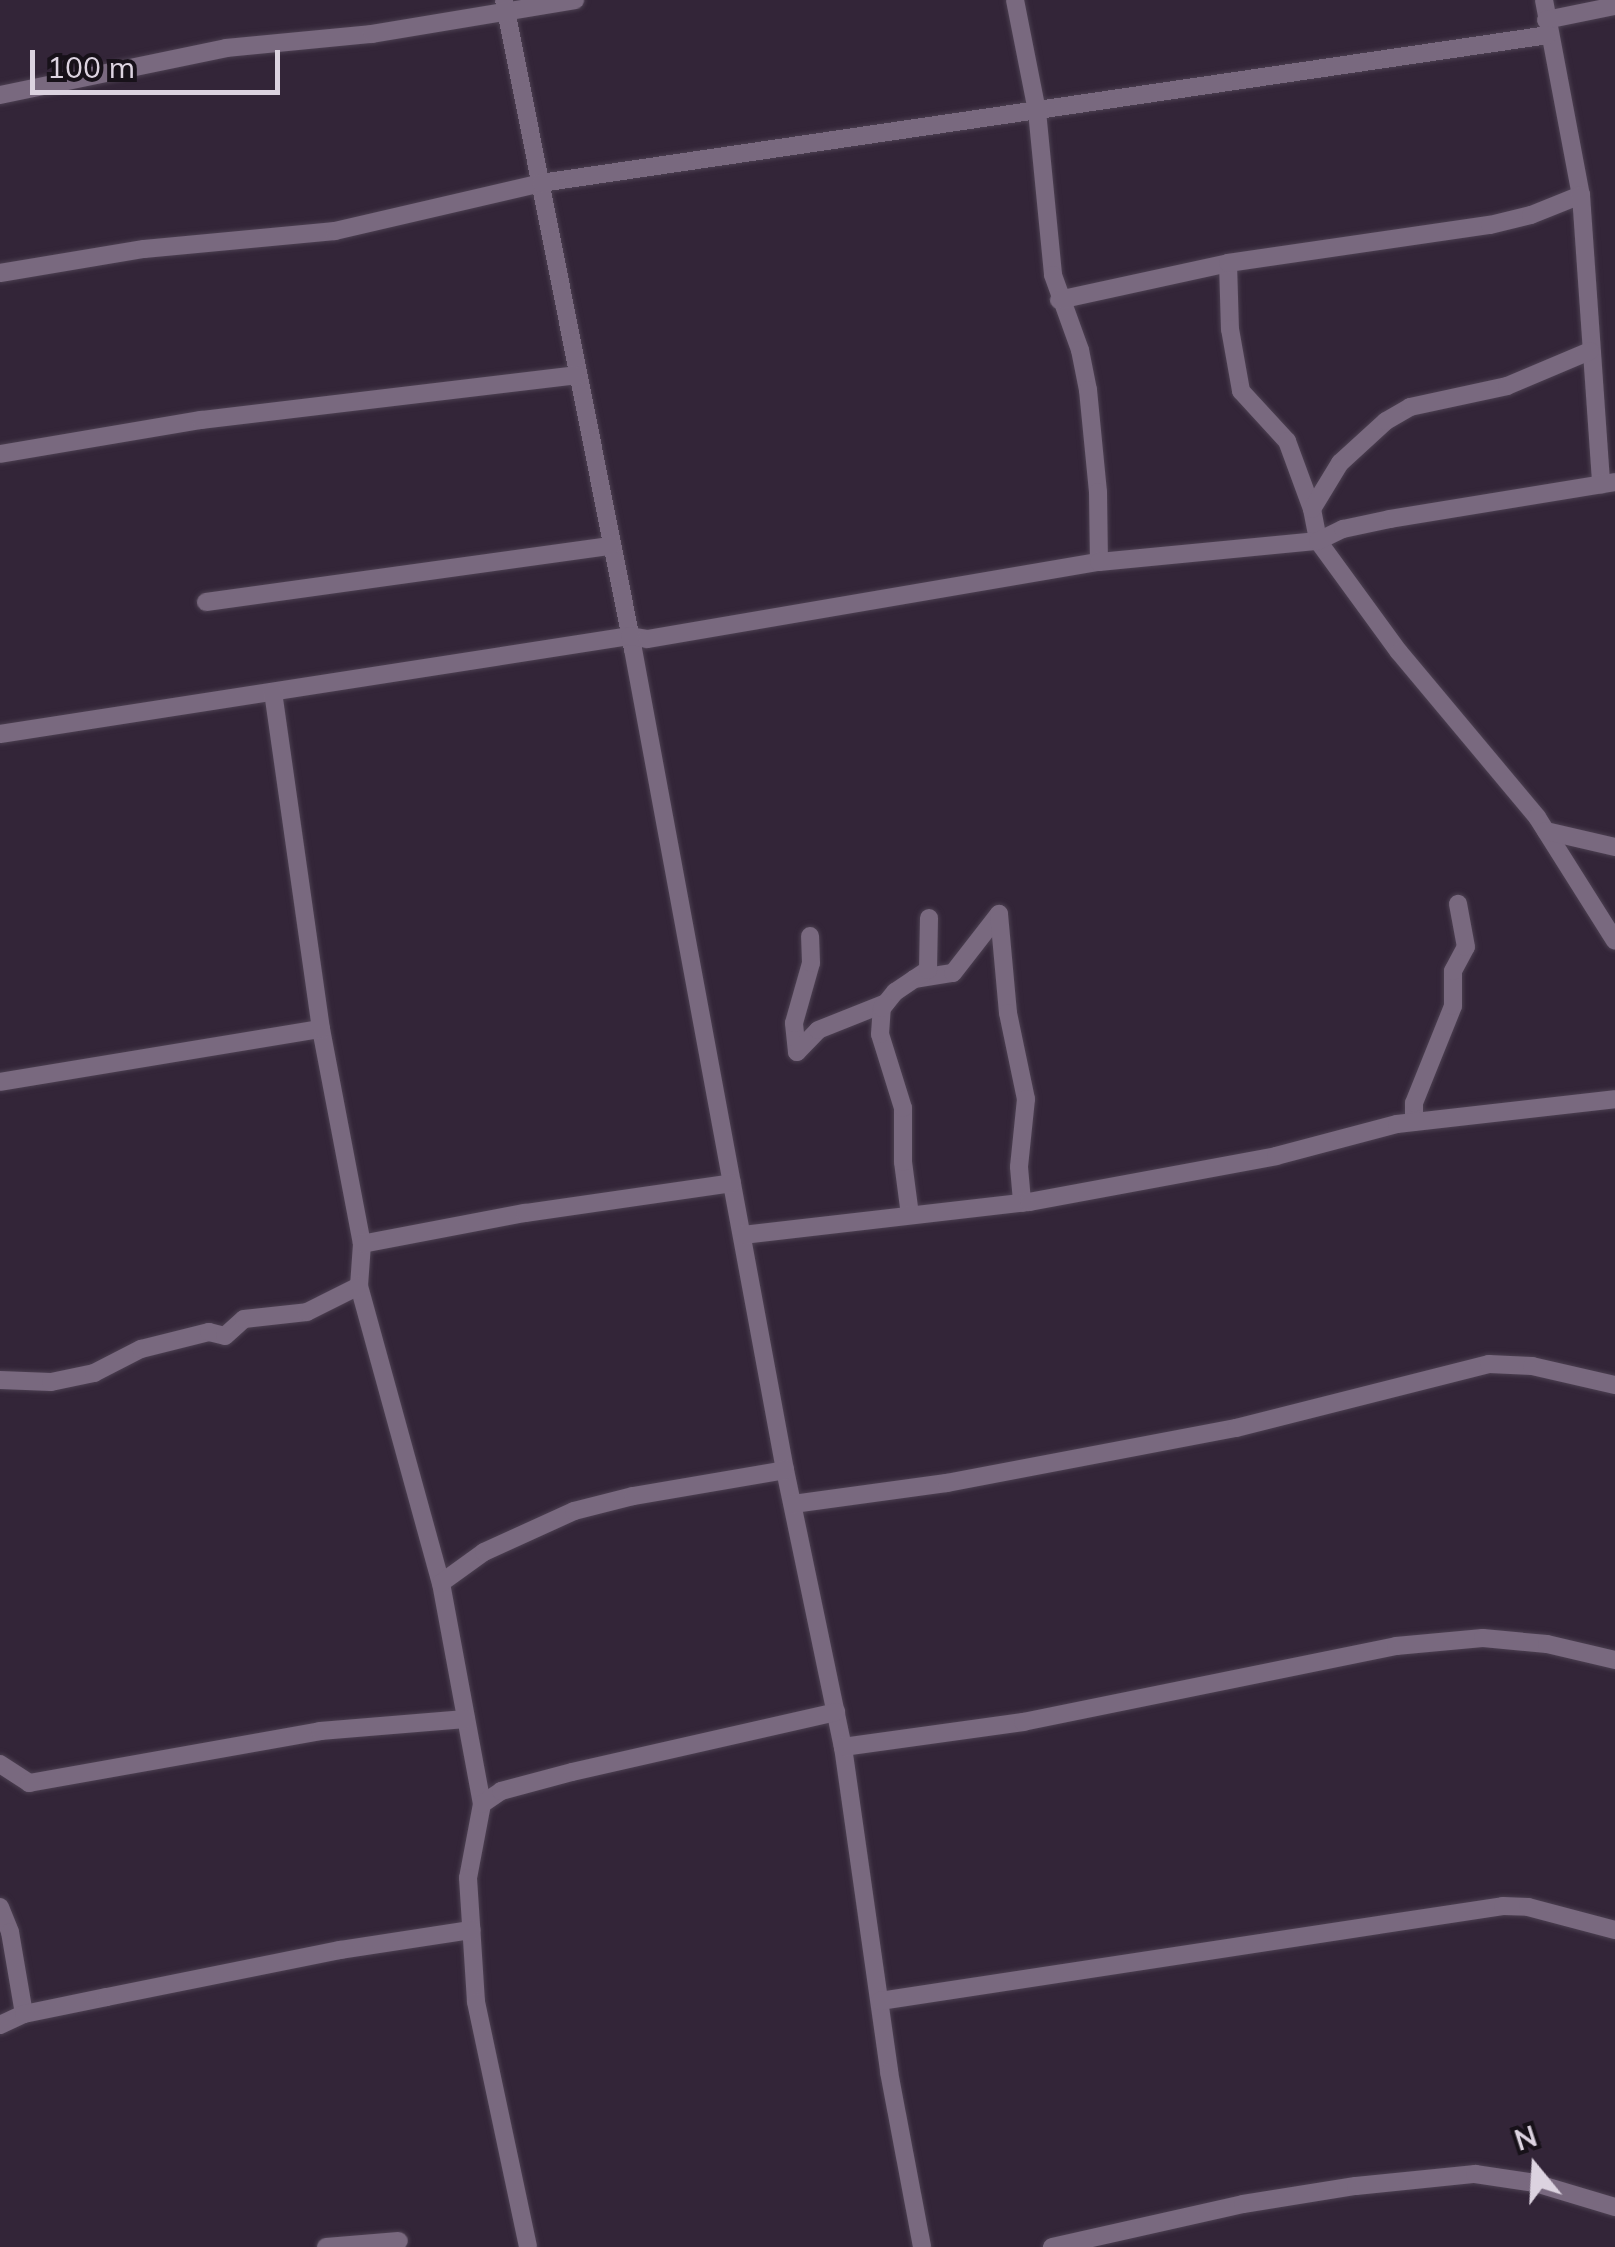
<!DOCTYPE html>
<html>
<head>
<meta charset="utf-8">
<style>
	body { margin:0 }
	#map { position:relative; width:1615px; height:2247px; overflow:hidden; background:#332538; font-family:Mulish,sans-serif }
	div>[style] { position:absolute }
	.roads { filter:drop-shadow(0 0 2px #4c4051) drop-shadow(0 0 2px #4c4051) }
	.street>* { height:18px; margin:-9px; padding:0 9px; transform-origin:9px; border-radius:9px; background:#79697f }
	span { translate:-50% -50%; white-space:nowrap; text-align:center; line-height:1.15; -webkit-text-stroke:8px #171119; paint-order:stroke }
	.north { position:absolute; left:1485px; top:2117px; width:100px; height:100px; -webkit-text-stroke:8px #171119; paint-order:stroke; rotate:342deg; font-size:28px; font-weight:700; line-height:40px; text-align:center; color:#dcd3e0 }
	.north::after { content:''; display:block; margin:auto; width:35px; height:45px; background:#dcd3e0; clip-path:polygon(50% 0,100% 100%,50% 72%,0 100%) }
	.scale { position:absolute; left:30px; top:50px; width:250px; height:45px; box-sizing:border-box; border:5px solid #dcd3e0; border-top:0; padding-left:12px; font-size:30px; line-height:35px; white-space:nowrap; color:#dcd3e0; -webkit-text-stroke:8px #171119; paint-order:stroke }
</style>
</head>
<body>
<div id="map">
	<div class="roads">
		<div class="street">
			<i style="left:504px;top:0;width:662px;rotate:78.76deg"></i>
			<i style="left:633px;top:649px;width:835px;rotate:79.51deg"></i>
			<i style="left:785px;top:1470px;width:283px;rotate:78.2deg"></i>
			<i style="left:843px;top:1747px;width:328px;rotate:81.9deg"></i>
			<i style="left:889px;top:2072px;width:178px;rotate:79.3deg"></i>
			<i style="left:1015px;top:0;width:113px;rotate:78.8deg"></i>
			<i style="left:1037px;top:111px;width:165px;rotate:84.4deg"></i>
			<i style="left:1053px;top:275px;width:80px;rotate:70.2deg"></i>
			<i style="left:1080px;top:350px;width:41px;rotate:78.7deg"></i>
			<i style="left:1088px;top:390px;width:102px;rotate:84.4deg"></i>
			<i style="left:1098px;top:492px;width:70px;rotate:89.2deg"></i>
			<i style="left:1544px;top:0;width:198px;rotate:79.3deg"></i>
			<i style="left:1546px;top:20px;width:70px;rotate:-11.5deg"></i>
			<i style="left:0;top:95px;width:231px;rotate:-11.7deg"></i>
			<i style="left:226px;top:48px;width:147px;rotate:-5.5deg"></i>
			<i style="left:372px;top:34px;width:206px;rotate:-9.5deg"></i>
			<i style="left:1228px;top:263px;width:66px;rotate:88.3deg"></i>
			<i style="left:1230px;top:329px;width:63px;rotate:79.9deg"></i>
			<i style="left:1241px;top:391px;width:68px;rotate:47.4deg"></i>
			<i style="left:1287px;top:441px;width:72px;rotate:69.8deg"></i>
			<i style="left:1312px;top:509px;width:33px;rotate:79deg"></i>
			<i style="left:1318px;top:541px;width:137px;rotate:53.9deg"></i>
			<i style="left:1399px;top:652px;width:215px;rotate:50.1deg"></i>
			<i style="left:1537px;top:817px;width:146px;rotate:57.8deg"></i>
			<i style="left:0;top:273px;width:146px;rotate:-9.5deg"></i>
			<i style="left:144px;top:249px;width:192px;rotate:-5.4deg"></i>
			<i style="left:335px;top:231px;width:212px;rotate:-13.1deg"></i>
			<i style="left:541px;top:183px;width:1018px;rotate:-8.36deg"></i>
			<i style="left:1059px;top:300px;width:173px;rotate:-12.3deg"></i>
			<i style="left:1228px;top:263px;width:265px;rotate:-8.3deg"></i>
			<i style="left:1490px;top:225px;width:42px;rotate:-13.7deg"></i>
			<i style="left:1531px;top:215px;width:54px;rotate:-21.8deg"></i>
			<i style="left:1581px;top:195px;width:290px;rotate:86deg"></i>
			<i style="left:0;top:454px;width:204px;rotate:-9.6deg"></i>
			<i style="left:201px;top:420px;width:379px;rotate:-6.8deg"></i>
			<i style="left:1312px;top:509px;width:54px;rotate:-58.7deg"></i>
			<i style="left:1340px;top:463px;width:62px;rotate:-42.4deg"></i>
			<i style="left:1386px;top:421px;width:28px;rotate:-30deg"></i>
			<i style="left:1410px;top:407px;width:99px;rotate:-12.2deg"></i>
			<i style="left:1507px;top:386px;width:90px;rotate:-22.9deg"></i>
			<i style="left:206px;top:602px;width:410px;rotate:-7.9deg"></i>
			<i style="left:0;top:734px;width:638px;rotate:-8.84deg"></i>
			<i style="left:630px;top:636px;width:17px;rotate:10deg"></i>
			<i style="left:647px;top:639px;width:459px;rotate:-9.7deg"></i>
			<i style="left:1099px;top:562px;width:220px;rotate:-5.5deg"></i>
			<i style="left:1318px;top:541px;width:28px;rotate:-26deg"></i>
			<i style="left:1343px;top:529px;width:48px;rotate:-12deg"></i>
			<i style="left:1390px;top:519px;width:228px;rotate:-9.3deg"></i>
			<i style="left:1546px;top:831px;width:71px;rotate:13.1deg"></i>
			<i style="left:914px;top:979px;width:39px;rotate:-9deg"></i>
			<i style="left:953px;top:973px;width:75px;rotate:-52.1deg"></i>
			<i style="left:999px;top:914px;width:99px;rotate:84.8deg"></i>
			<i style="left:1008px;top:1013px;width:88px;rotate:78.2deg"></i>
			<i style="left:1026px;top:1099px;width:68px;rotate:95.9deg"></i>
			<i style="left:1019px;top:1167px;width:36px;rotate:85deg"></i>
			<i style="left:321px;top:1029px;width:219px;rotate:79.2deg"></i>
			<i style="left:362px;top:1244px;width:42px;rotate:94.1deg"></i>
			<i style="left:359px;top:1286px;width:308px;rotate:74.6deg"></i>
			<i style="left:441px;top:1583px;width:225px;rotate:79.5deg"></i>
			<i style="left:482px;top:1804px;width:75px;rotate:100.7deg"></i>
			<i style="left:468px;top:1878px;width:124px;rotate:86.3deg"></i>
			<i style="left:476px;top:2002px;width:250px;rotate:78deg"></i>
			<i style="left:797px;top:1052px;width:29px;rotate:-96deg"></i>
			<i style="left:794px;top:1023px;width:62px;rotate:-74.2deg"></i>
			<i style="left:811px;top:963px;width:27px;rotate:-92deg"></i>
			<i style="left:797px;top:1052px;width:30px;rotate:-46deg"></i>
			<i style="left:818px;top:1030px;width:73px;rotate:-21.7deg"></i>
			<i style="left:0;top:1082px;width:325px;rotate:-9.4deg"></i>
			<i style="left:321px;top:1029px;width:340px;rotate:-98.1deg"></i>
			<i style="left:1414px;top:1122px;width:19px;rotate:-90deg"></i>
			<i style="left:1414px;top:1103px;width:105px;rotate:-68.1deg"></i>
			<i style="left:1453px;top:1006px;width:35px;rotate:-90deg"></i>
			<i style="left:1453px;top:971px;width:27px;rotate:-62deg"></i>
			<i style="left:1466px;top:947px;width:44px;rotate:-100.5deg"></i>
			<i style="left:910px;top:1215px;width:53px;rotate:-97.5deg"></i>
			<i style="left:903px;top:1162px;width:54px;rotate:-90deg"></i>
			<i style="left:903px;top:1108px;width:77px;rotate:-107.3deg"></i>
			<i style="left:880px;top:1034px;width:26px;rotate:-86deg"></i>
			<i style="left:882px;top:1008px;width:21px;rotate:-51deg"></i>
			<i style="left:895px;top:992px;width:40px;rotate:-34deg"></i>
			<i style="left:928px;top:970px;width:52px;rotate:-88.9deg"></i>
			<i style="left:743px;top:1235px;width:288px;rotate:-6.6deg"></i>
			<i style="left:1029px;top:1202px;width:251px;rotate:-10.5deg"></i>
			<i style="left:1276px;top:1156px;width:125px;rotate:-14.8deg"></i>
			<i style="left:1397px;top:1124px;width:219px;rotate:-6.5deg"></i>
			<i style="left:362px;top:1244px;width:166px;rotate:-10.8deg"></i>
			<i style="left:525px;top:1213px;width:209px;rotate:-8.2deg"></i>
			<i style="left:0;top:1380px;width:51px;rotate:2.2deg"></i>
			<i style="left:51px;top:1382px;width:44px;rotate:-11.8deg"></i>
			<i style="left:94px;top:1373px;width:53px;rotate:-27.1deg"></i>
			<i style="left:141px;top:1349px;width:70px;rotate:-14deg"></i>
			<i style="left:209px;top:1332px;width:16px;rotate:14deg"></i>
			<i style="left:225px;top:1336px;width:25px;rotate:-42deg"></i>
			<i style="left:244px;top:1319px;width:63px;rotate:-6.3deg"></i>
			<i style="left:307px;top:1312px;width:58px;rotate:-26.6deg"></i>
			<i style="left:793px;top:1504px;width:155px;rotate:-7.8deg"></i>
			<i style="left:947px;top:1483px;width:294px;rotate:-10.8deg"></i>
			<i style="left:1236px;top:1428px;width:261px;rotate:-14.2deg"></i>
			<i style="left:1489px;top:1364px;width:43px;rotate:2.7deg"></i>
			<i style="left:1532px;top:1366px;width:85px;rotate:12.9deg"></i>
			<i style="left:441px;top:1583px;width:53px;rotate:-35.8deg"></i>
			<i style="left:484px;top:1552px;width:99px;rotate:-24.5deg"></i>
			<i style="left:574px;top:1511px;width:61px;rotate:-14.3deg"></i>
			<i style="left:633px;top:1496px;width:154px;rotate:-9.7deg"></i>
			<i style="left:843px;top:1747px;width:182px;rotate:-7.9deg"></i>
			<i style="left:1023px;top:1722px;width:381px;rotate:-11.5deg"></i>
			<i style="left:1396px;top:1646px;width:87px;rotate:-5.3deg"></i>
			<i style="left:1483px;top:1638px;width:64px;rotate:5.4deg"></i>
			<i style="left:1547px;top:1644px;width:70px;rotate:13.2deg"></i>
			<i style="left:0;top:1764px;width:35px;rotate:33deg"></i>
			<i style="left:29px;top:1783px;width:296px;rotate:-10.1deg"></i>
			<i style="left:320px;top:1731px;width:146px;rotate:-4.7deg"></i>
			<i style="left:482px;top:1804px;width:23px;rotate:-34deg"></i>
			<i style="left:501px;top:1791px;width:73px;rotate:-15deg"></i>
			<i style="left:572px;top:1772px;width:271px;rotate:-12.8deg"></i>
			<i style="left:0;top:1907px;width:27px;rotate:68deg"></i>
			<i style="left:10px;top:1932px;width:83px;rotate:80.3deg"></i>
			<i style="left:880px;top:2001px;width:630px;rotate:-8.67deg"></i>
			<i style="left:1503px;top:1906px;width:25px;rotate:2deg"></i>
			<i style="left:1528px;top:1907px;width:90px;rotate:14.8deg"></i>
			<i style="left:0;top:2025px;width:26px;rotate:-25deg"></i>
			<i style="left:24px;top:2014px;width:85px;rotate:-11.6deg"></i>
			<i style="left:107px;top:1997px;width:238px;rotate:-11.4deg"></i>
			<i style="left:340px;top:1950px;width:133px;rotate:-8.7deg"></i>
			<i style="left:326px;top:2247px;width:73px;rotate:-4.7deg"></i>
			<i style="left:1052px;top:2247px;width:196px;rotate:-12.7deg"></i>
			<i style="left:1243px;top:2204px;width:114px;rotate:-9.1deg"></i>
			<i style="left:1356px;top:2186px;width:120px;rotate:-5.8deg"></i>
			<i style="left:1475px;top:2174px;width:61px;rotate:8.5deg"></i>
			<i style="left:1535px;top:2183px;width:84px;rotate:16.7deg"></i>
		</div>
	</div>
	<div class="north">N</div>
	<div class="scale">100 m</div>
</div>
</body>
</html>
